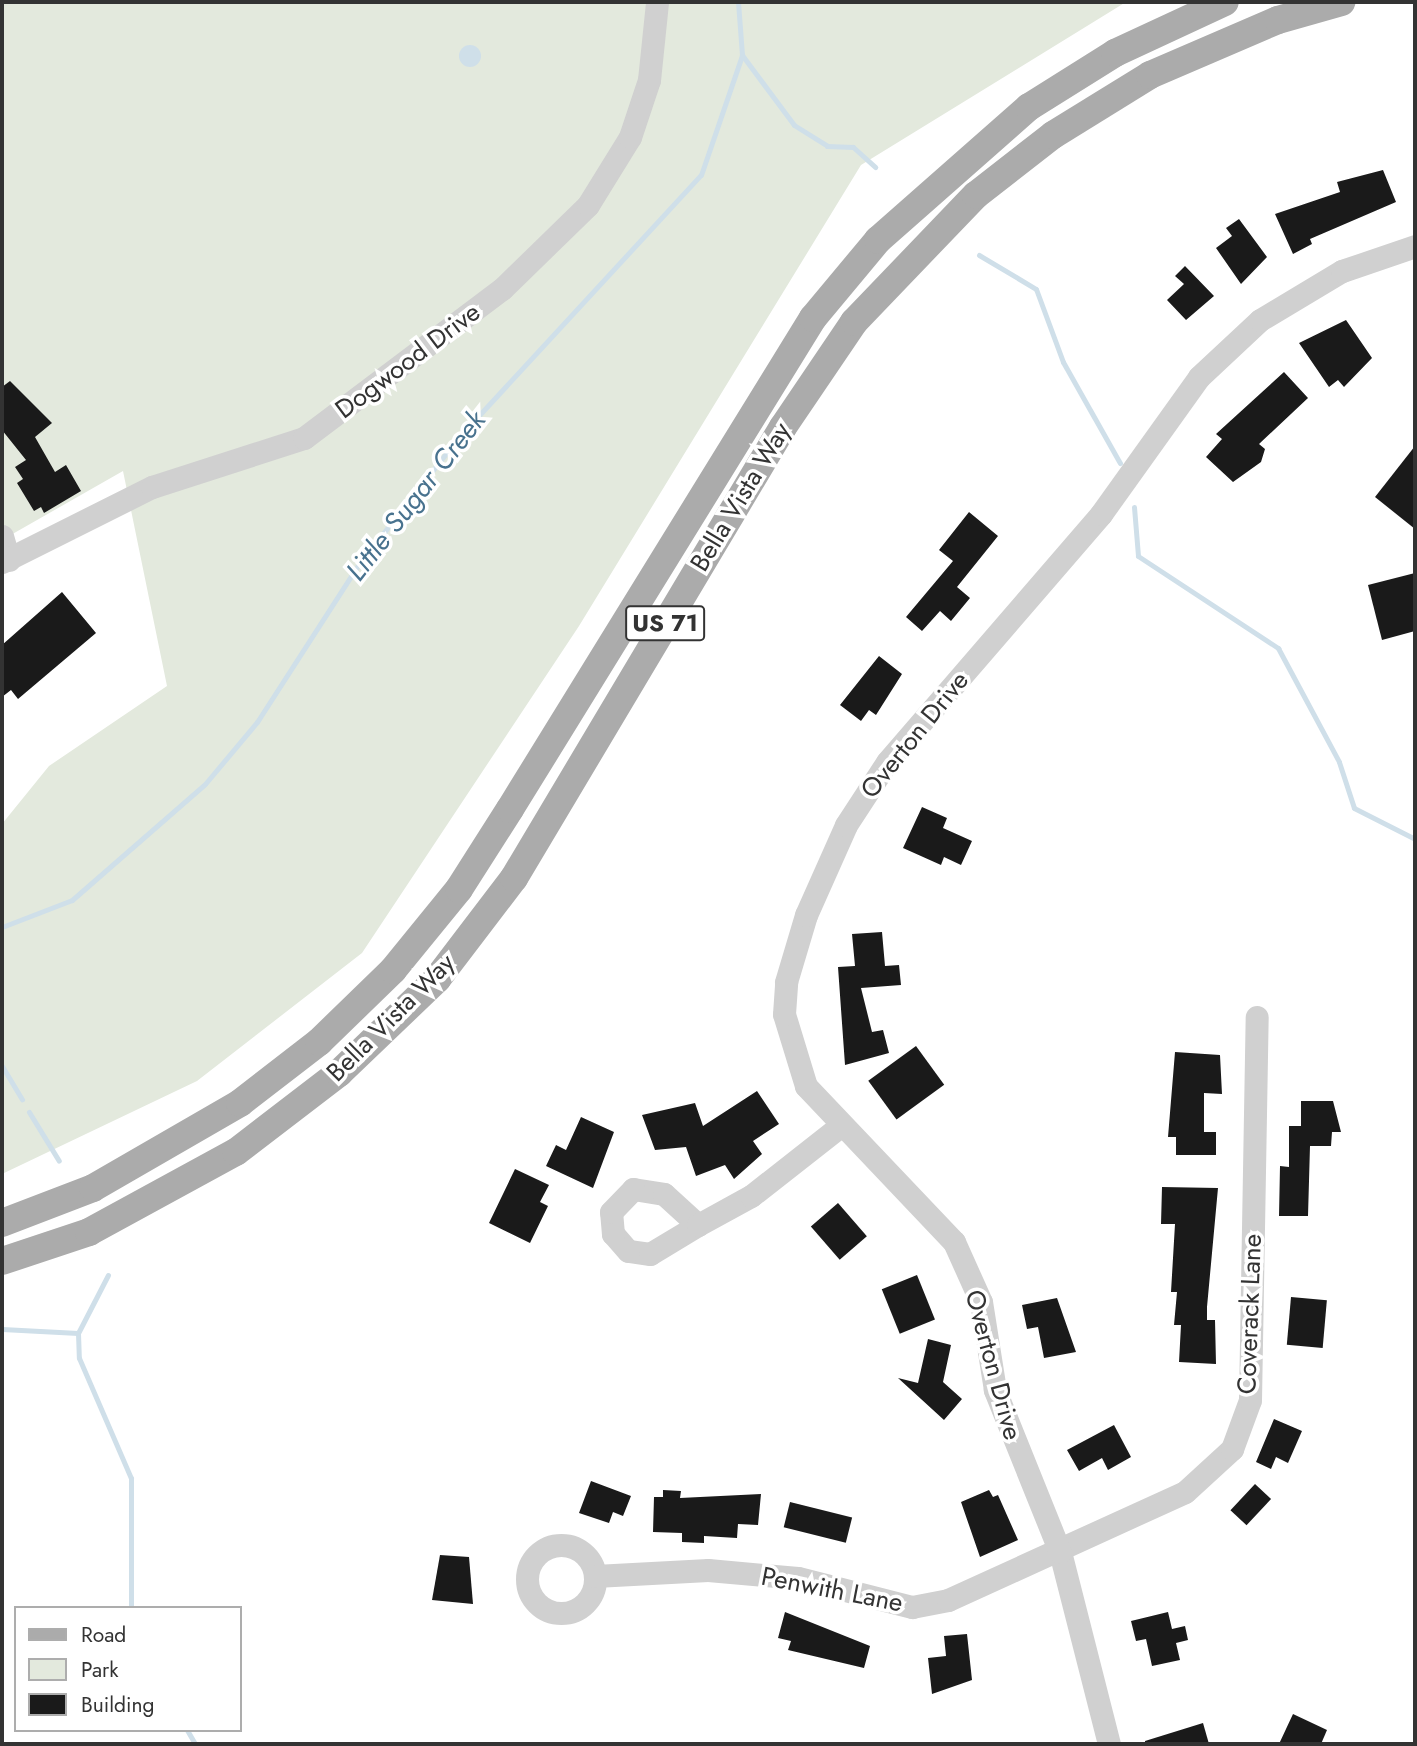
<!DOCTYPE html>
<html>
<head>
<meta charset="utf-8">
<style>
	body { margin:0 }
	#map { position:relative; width:1417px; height:1746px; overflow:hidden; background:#fff; font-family:Jost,sans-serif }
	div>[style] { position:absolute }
	.green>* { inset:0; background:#e3e9dd }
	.water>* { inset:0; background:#cfdfe9 }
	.round { border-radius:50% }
	.stream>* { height:5px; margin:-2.5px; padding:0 2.5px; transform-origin:2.5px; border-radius:2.5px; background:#cfdfe9 }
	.building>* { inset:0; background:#1a1a1a; transform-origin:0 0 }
	.minor>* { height:23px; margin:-11.5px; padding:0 11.5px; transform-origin:11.5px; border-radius:11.5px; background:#d0d0d0 }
	.minor>.ring { margin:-11.5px; padding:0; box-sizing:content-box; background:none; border:23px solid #d0d0d0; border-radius:50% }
	.major>* { height:28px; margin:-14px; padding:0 14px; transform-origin:14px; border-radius:14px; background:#ababab }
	span { translate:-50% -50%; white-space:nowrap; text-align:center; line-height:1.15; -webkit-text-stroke:7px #fff; paint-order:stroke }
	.shield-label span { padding:2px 5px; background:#fff; border:2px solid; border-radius:5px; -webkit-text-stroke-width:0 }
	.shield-label { font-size:24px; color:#333; font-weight:700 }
	.street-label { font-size:26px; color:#333 }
	.water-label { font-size:28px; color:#48728e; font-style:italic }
	.frame { position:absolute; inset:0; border:4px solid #333; pointer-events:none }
	.legend { position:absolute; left:14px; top:1606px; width:228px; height:126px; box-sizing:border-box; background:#fff; border:2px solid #adadad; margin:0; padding:9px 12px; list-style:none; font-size:21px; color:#333 }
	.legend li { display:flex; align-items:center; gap:14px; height:35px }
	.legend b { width:35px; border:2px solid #adadad }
</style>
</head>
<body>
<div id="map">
	<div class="green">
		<i style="clip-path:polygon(2px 2px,1126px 2px,861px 165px,579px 626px,362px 953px,197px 1081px,2px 1174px,2px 824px,49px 766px,167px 686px,123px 471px,2px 540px)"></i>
	</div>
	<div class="water">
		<i class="round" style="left:459px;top:45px;width:22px;height:22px"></i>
	</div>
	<div class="stream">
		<i style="left:742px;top:55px;width:87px;rotate:53.4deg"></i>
		<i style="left:794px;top:125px;width:39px;rotate:32deg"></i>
		<i style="left:827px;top:146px;width:26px;rotate:2deg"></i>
		<i style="left:853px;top:147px;width:30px;rotate:42deg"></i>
		<i style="left:979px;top:255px;width:66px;rotate:30.8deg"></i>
		<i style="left:1036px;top:289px;width:78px;rotate:69.7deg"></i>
		<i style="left:1063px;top:362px;width:116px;rotate:60.6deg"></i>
		<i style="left:1134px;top:507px;width:49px;rotate:85.3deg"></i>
		<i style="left:1138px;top:556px;width:168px;rotate:33.3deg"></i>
		<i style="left:1278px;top:648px;width:129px;rotate:61.8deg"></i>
		<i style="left:1339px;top:762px;width:48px;rotate:71.9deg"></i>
		<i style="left:1354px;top:808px;width:68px;rotate:26.9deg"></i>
		<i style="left:2px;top:927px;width:75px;rotate:-21.1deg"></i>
		<i style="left:72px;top:900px;width:176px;rotate:-41.1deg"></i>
		<i style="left:205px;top:784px;width:81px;rotate:-50deg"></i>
		<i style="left:257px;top:722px;width:188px;rotate:-57.2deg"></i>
		<i style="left:359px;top:564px;width:160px;rotate:-51.8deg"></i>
		<i style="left:458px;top:438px;width:358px;rotate:-47.3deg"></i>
		<i style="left:701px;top:175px;width:127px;rotate:-71.1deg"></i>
		<i style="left:742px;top:55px;width:53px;rotate:-94.3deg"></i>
		<i style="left:2px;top:1066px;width:39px;rotate:59deg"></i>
		<i style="left:29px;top:1112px;width:57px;rotate:58.5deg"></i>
		<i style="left:108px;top:1275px;width:65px;rotate:117.3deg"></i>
		<i style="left:78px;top:1333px;width:25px;rotate:88deg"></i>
		<i style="left:79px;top:1358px;width:131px;rotate:66.6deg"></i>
		<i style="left:131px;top:1478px;width:130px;rotate:90deg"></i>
		<i style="left:2px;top:1329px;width:76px;rotate:3deg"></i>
		<i style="left:187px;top:1730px;width:16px;rotate:60deg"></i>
	</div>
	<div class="building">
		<i style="clip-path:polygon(1383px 170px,1396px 202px,1310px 239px,1312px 244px,1293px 254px,1275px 214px,1340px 192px,1337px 182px)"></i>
		<i style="clip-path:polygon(1239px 219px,1267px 257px,1241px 284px,1216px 248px,1232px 236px,1226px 228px)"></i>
		<i style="clip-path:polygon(1185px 266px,1214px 296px,1186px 320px,1167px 300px,1184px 284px,1175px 276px)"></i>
		<i style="clip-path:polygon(1346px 320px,1372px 358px,1344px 387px,1338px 380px,1329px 387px,1299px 343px)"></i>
		<i style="clip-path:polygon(1284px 372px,1308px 398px,1259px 444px,1265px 449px,1261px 462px,1233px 482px,1206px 457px,1222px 439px,1216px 434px)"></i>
		<i style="clip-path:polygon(10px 381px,52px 423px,35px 437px,55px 472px,66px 465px,81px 491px,44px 513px,41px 507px,34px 511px,17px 483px,23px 479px,15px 467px,26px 460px,2px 430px,2px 387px)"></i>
		<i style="clip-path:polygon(1415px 446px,1415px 529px,1375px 497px)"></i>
		<i style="clip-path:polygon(969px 512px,998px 536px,957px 587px,970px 598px,951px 621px,940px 611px,922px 631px,906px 617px,953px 561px,939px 550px)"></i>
		<i style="clip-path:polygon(1415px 573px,1415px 631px,1382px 640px,1368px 585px)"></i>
		<i style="clip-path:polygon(62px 592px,96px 633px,18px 699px,11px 690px,2px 697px,2px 645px)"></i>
		<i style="clip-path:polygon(879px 656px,902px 674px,876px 715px,869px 710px,861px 721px,840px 705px)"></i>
		<i style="clip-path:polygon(922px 807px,947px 818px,943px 828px,972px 841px,961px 865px,944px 857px,941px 865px,903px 848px)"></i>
		<i style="clip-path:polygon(882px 932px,885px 966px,899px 965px,901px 985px,861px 988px,872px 1032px,883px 1030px,889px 1053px,845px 1065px,838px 967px,855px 966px,852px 934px)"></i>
		<i style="left:916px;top:1046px;width:48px;height:59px;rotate:54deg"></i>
		<i style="clip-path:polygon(1175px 1052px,1220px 1055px,1222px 1094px,1204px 1093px,1204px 1132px,1216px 1132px,1216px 1155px,1176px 1155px,1176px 1137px,1168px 1137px)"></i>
		<i style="clip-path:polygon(757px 1091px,779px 1124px,753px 1141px,762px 1154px,734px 1179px,725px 1165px,696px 1176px,686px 1147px,655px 1150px,642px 1115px,695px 1103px,703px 1126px)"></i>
		<i style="clip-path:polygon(1301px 1101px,1333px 1101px,1341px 1132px,1332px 1132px,1331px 1146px,1310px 1146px,1308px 1216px,1279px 1216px,1280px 1166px,1289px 1167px,1289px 1126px,1301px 1126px)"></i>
		<i style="clip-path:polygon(581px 1117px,614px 1132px,593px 1188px,546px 1166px,556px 1145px,566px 1150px)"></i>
		<i style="clip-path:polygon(515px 1169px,549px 1185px,540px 1202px,548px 1206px,530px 1243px,489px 1223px)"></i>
		<i style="clip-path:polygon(1162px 1187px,1218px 1188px,1207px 1307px,1207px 1320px,1215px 1320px,1216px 1364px,1179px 1362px,1181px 1325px,1174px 1325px,1177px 1292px,1171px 1292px,1175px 1224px,1161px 1224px)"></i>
		<i style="left:838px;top:1203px;width:44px;height:36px;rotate:49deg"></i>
		<i style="left:917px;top:1275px;width:48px;height:38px;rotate:68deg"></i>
		<i style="left:1291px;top:1297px;width:36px;height:48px;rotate:5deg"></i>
		<i style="clip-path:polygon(1057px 1298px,1076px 1352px,1044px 1358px,1038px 1327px,1027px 1329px,1022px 1305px)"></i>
		<i style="clip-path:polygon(928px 1339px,951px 1345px,943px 1382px,962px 1399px,944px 1420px,898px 1378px,918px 1383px)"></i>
		<i style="clip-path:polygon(1274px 1419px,1302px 1431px,1288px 1463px,1276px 1457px,1271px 1469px,1256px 1462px)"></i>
		<i style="clip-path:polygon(1114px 1425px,1131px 1457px,1108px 1470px,1102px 1458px,1079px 1471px,1067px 1450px)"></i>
		<i style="clip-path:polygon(591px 1481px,631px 1496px,623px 1516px,613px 1512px,609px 1523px,579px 1513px)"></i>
		<i style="left:1255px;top:1484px;width:22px;height:36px;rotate:43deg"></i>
		<i style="clip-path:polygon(663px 1490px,681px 1491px,680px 1498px,761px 1494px,758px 1525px,738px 1524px,737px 1538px,704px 1536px,704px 1543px,682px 1542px,682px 1533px,653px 1532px,654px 1497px,663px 1497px)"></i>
		<i style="clip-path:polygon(989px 1490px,993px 1497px,998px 1495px,1018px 1540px,980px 1557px,961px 1502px)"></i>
		<i style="left:790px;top:1502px;width:64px;height:26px;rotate:14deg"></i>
		<i style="clip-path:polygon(440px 1555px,469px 1557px,473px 1604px,432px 1600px)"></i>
		<i style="clip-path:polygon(785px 1612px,870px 1646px,864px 1668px,788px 1650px,791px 1641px,778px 1638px)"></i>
		<i style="clip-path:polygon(1168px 1612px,1172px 1629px,1185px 1626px,1188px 1640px,1176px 1643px,1180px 1660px,1152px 1666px,1146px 1639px,1136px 1641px,1131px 1621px)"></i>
		<i style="clip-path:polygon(967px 1634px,972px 1680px,932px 1694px,928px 1658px,946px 1656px,944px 1636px)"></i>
		<i style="clip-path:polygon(1293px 1714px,1327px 1730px,1321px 1744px,1279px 1744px)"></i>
		<i style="clip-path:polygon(1203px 1723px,1209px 1744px,1145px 1744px,1145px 1741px)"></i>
	</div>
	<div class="minor">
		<i style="left:2px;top:536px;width:25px;rotate:74deg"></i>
		<i style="left:2px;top:562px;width:168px;rotate:-26.6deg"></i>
		<i style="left:152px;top:487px;width:160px;rotate:-17.9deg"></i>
		<i style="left:304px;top:438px;width:248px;rotate:-37deg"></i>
		<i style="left:502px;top:289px;width:120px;rotate:-44.3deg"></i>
		<i style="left:588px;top:205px;width:80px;rotate:-58.3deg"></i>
		<i style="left:630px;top:137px;width:60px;rotate:-71.6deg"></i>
		<i style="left:649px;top:80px;width:78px;rotate:-84.1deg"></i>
		<i style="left:633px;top:1189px;width:31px;rotate:9deg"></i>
		<i style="left:664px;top:1194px;width:46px;rotate:42.4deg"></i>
		<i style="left:698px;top:1225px;width:56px;rotate:148.9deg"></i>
		<i style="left:650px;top:1254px;width:22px;rotate:-172deg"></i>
		<i style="left:628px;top:1251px;width:23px;rotate:-131deg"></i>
		<i style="left:613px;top:1234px;width:22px;rotate:-95deg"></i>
		<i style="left:611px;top:1212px;width:32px;rotate:-46deg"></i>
		<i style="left:698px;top:1225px;width:60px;rotate:-28.7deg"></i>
		<i style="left:751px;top:1196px;width:112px;rotate:-38.1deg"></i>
		<i class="ring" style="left:527px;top:1545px;width:45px;height:45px"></i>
		<i style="left:595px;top:1576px;width:113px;rotate:-3deg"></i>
		<i style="left:708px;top:1570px;width:90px;rotate:5.1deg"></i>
		<i style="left:798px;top:1578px;width:118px;rotate:14.3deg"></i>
		<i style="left:912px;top:1607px;width:37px;rotate:-11deg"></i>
		<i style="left:948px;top:1600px;width:260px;rotate:-24.5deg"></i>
		<i style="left:1185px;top:1492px;width:64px;rotate:-42.5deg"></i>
		<i style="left:1232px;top:1449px;width:52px;rotate:-69.8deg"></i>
		<i style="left:1250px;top:1400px;width:383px;rotate:-89deg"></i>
		<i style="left:1109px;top:1744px;width:198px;rotate:-104.3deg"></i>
		<i style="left:1060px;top:1552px;width:175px;rotate:-111.9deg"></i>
		<i style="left:995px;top:1390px;width:89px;rotate:-99deg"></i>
		<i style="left:981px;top:1302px;width:66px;rotate:-114.2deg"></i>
		<i style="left:954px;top:1242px;width:215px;rotate:-133.5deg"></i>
		<i style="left:806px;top:1086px;width:75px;rotate:-107deg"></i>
		<i style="left:784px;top:1014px;width:32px;rotate:-86deg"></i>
		<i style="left:786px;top:982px;width:70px;rotate:-73.4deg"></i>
		<i style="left:806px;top:915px;width:98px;rotate:-66deg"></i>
		<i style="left:846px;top:825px;width:75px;rotate:-56.9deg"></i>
		<i style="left:887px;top:762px;width:328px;rotate:-49.2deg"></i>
		<i style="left:1101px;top:514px;width:168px;rotate:-54.4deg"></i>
		<i style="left:1199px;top:377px;width:83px;rotate:-43.1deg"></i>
		<i style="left:1260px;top:320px;width:96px;rotate:-30.9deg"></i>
		<i style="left:1342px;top:271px;width:77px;rotate:-18.9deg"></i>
	</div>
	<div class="major">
		<i style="left:2px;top:1223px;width:97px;rotate:-21deg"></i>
		<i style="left:93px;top:1188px;width:170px;rotate:-30deg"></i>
		<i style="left:240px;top:1103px;width:100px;rotate:-37.7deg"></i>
		<i style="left:319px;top:1042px;width:103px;rotate:-44.2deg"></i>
		<i style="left:393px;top:970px;width:104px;rotate:-50.8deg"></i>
		<i style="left:459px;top:889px;width:95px;rotate:-57.5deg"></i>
		<i style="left:510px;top:809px;width:577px;rotate:-58.32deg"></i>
		<i style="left:813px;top:318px;width:102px;rotate:-50.2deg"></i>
		<i style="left:878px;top:240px;width:201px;rotate:-41.4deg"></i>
		<i style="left:1029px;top:107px;width:102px;rotate:-32.1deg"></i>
		<i style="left:1115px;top:53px;width:121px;rotate:-24.9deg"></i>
		<i style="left:2px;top:1261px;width:92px;rotate:-18.4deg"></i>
		<i style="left:89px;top:1232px;width:167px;rotate:-28.6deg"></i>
		<i style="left:236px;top:1152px;width:130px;rotate:-37.5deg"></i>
		<i style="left:339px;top:1073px;width:136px;rotate:-43.8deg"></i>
		<i style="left:437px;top:979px;width:127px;rotate:-52.7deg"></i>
		<i style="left:514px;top:878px;width:525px;rotate:-59.19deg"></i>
		<i style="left:783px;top:427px;width:127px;rotate:-55.9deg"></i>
		<i style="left:854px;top:322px;width:176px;rotate:-46.2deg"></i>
		<i style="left:976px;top:195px;width:98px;rotate:-37.9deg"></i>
		<i style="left:1053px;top:135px;width:114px;rotate:-31.7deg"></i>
		<i style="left:1150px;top:75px;width:139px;rotate:-23.3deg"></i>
		<i style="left:1278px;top:20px;width:66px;rotate:-15.9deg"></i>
	</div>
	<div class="shield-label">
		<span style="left:665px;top:623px">US 71</span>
	</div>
	<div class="street-label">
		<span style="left:408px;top:361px;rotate:-37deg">Dogwood Drive</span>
		<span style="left:741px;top:497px;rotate:-59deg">Bella Vista Way</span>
		<span style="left:915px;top:735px;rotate:-51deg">Overton Drive</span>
		<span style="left:391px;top:1018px;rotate:-45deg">Bella Vista Way</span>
		<span style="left:1250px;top:1314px;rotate:-88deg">Coverack Lane</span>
		<span style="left:993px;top:1365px;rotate:75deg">Overton Drive</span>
		<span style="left:832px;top:1590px;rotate:11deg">Penwith Lane</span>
	</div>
	<div class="water-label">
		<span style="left:416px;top:496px;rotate:-52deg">Little Sugar Creek</span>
	</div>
	<div class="frame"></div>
	<ul class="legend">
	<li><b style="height:9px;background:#ababab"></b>Road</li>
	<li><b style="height:19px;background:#e3e9dd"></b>Park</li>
	<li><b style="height:19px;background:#1a1a1a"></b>Building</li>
	</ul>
</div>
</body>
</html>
